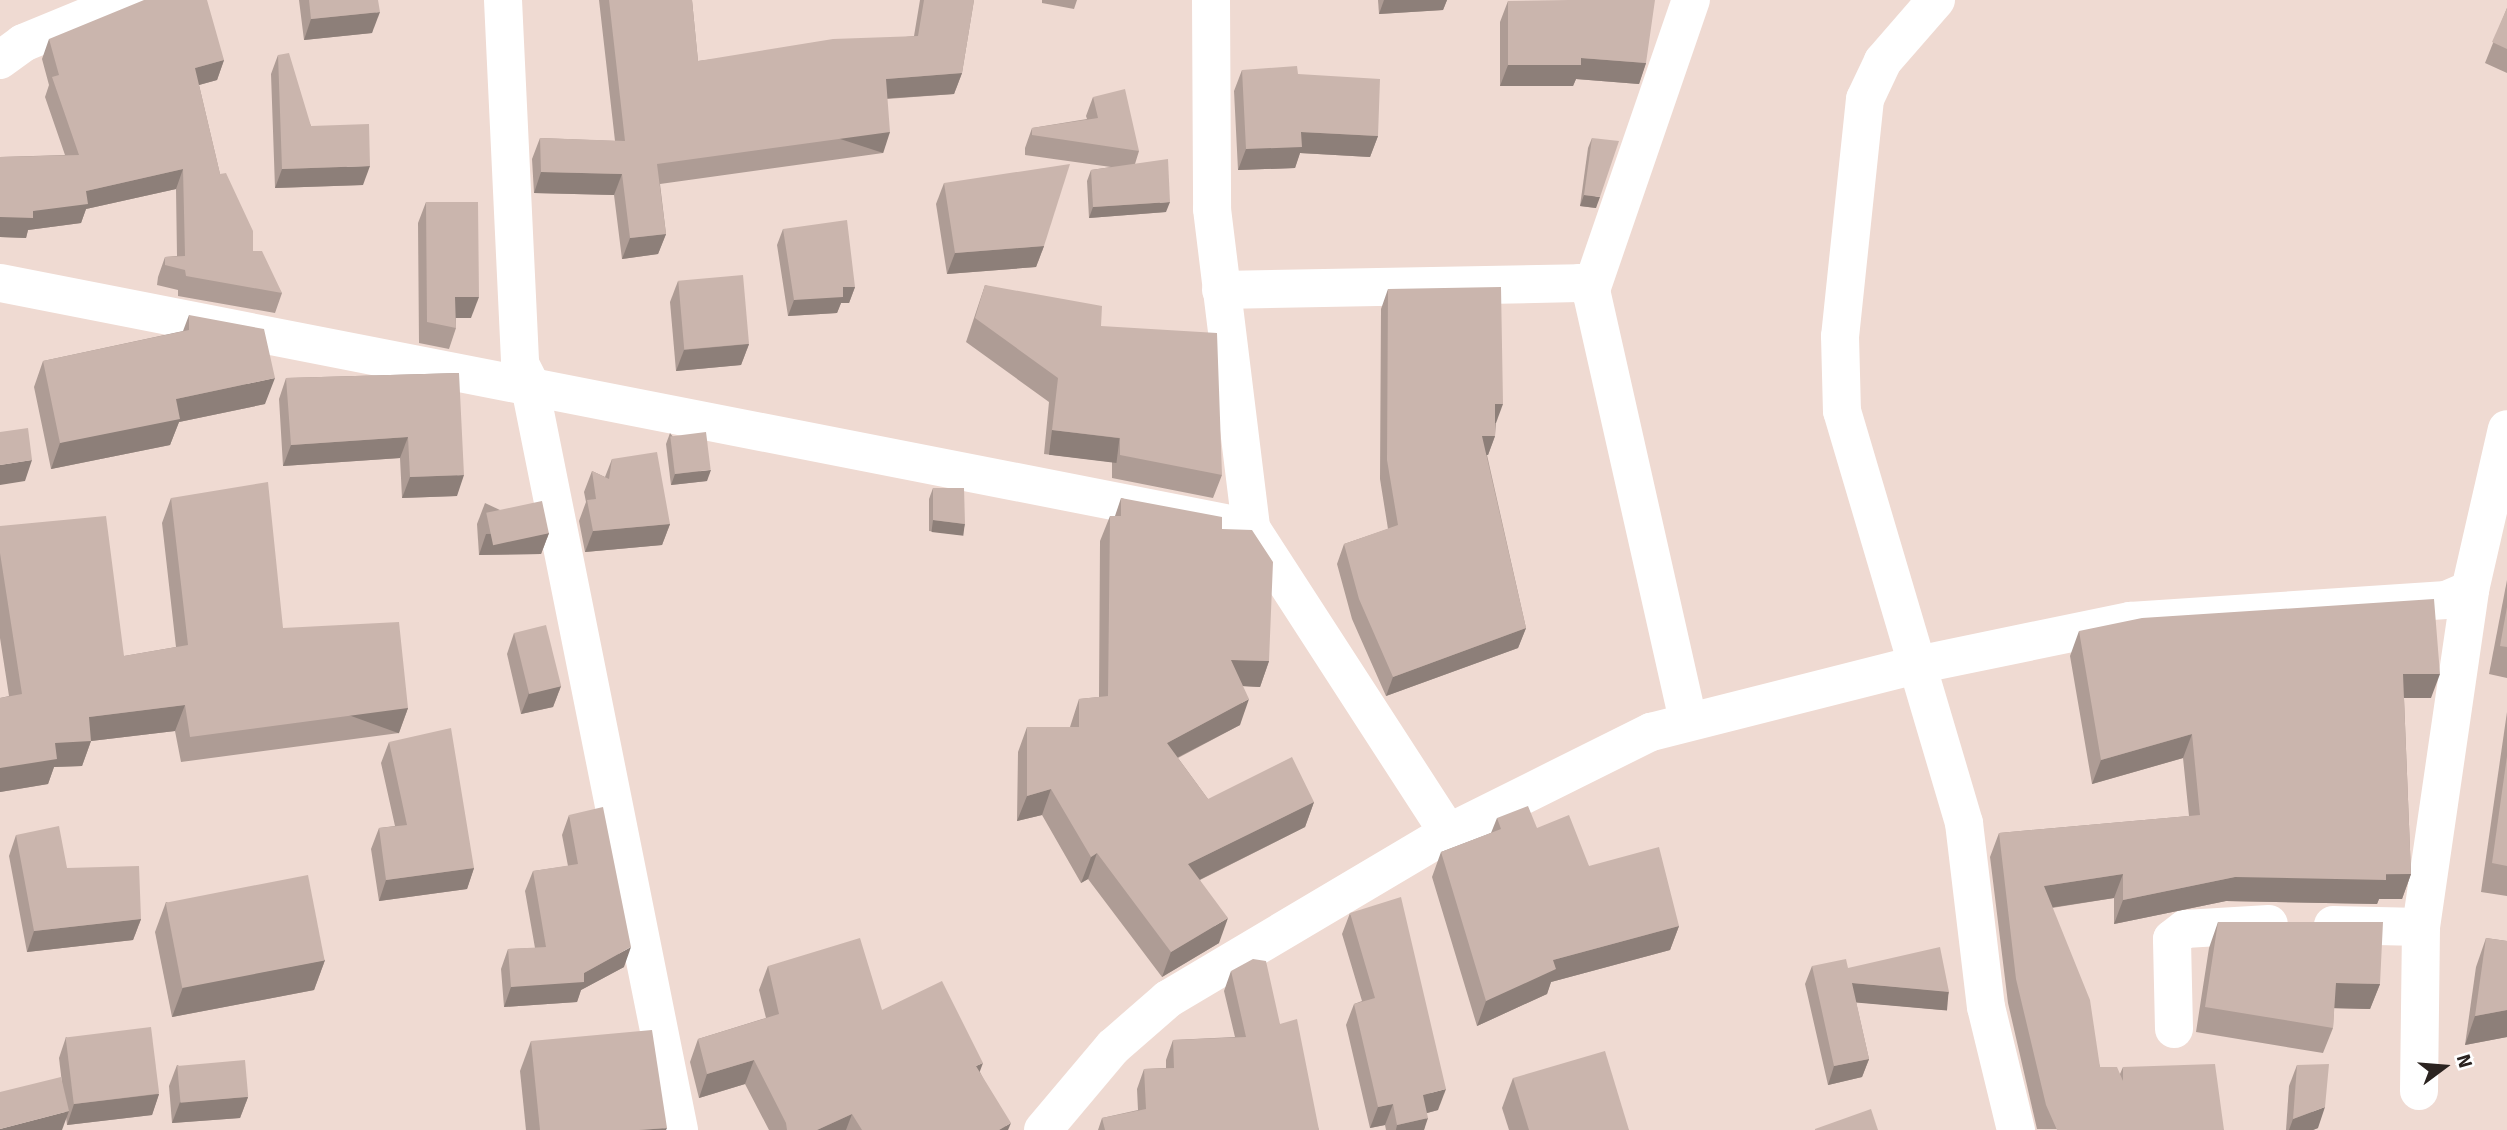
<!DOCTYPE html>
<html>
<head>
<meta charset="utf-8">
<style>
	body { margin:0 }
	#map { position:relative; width:2507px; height:1130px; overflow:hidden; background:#efdad2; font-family:Signika,sans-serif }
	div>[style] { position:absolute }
	.minor>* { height:38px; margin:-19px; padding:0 19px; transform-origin:19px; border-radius:19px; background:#fff }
	.wall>* { inset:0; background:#ae9c95 }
	.shaded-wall>* { inset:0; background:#8d7f79; transform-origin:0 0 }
	.building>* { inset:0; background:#cab5ad; transform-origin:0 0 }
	span { translate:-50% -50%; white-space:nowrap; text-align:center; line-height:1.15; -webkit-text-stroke:6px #fff; paint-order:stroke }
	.north { position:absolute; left:2409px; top:1032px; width:70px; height:70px; -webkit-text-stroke:5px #fff; paint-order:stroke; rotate:74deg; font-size:19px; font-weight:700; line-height:28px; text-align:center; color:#2b2320 }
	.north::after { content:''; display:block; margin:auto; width:24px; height:32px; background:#2b2320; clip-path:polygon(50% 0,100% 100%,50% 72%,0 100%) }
</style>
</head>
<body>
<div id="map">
	<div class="minor">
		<i style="left:503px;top:0;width:364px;rotate:87.3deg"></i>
		<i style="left:520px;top:364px;width:20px;rotate:63deg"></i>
		<i style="left:529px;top:382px;width:763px;rotate:78.66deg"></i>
		<i style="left:1211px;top:0;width:209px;rotate:89.7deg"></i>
		<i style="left:1212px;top:209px;width:321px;rotate:83deg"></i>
		<i style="left:1251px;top:528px;width:363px;rotate:57.1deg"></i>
		<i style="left:1936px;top:0;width:81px;rotate:131deg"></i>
		<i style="left:1883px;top:61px;width:42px;rotate:115.3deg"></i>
		<i style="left:1865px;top:99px;width:238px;rotate:96deg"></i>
		<i style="left:1840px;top:336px;width:75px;rotate:88.5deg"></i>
		<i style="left:1842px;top:411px;width:430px;rotate:73.5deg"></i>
		<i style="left:1964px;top:823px;width:185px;rotate:83.2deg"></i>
		<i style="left:1986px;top:1007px;width:127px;rotate:76.3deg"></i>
		<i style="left:0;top:60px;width:29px;rotate:-36deg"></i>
		<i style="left:23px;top:43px;width:113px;rotate:-22.3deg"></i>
		<i style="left:0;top:283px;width:1275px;rotate:11.08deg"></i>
		<i style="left:1221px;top:290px;width:358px;rotate:-1.1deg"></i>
		<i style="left:1579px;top:283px;width:14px;rotate:30deg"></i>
		<i style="left:1591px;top:290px;width:442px;rotate:77.3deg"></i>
		<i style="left:1591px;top:290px;width:307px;rotate:-71deg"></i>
		<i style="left:2333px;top:925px;width:88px;rotate:1.3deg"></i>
		<i style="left:2174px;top:1029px;width:90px;rotate:-91.3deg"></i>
		<i style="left:2172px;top:939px;width:16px;rotate:-38deg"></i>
		<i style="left:2185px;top:929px;width:84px;rotate:-3.4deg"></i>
		<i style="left:2419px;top:1091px;width:164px;rotate:-89.3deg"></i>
		<i style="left:2421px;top:927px;width:341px;rotate:-81.7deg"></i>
		<i style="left:1043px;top:1130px;width:109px;rotate:-49.9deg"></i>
		<i style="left:1113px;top:1047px;width:73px;rotate:-41.1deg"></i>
		<i style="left:1168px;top:999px;width:326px;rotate:-30.7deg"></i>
		<i style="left:1448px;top:833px;width:227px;rotate:-26.5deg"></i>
		<i style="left:1651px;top:732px;width:269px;rotate:-14.2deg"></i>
		<i style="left:1912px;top:666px;width:223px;rotate:-11.7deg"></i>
		<i style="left:2130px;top:621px;width:317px;rotate:-3.8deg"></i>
		<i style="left:2446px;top:600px;width:26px;rotate:-23deg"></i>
		<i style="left:2470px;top:590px;width:165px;rotate:-77.1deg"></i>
	</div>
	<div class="wall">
		<i style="clip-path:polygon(299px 0,378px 0,372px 33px,304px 40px)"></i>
		<i style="clip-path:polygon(599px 0,692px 0,698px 61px,914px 36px,920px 0,974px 0,962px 73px,954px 94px,887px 99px,883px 153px,660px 184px,666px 234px,658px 254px,622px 259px,614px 195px,534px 193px,532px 159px,540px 138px,615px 141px)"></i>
		<i style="clip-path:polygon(1042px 0,1077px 0,1074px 9px,1042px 3px)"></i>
		<i style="clip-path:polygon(1378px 0,1447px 0,1443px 10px,1379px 14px)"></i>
		<i style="clip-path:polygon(1508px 1px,1646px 63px,1639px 84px,1576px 79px,1573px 86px,1500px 86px,1500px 22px)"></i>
		<i style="clip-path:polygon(2507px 8px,2507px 73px,2485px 63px)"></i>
		<i style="clip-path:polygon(49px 39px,224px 60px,217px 80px,199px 85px,220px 174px,253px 251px,282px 293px,275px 313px,178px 296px,178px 290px,157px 285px,158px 277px,165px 257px,177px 256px,176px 189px,86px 209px,81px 223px,28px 230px,26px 238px,0 237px,0 157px,65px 155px,45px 97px,49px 85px,42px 59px)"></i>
		<i style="clip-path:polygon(278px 55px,311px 126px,363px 185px,275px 188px,271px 74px)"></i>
		<i style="clip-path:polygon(1242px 70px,1298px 74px,1378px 136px,1370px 157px,1300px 153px,1295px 168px,1238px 170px,1234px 91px)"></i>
		<i style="clip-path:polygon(1093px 97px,1139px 151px,1135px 164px,1166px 212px,1089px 218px,1087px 181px,1091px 170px,1111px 167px,1025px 155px,1025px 148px,1032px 128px,1087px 119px,1086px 116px)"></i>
		<i style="clip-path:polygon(1592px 138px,1596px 208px,1580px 206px,1588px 148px)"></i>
		<i style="clip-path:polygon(944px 183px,1044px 246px,1036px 267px,947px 274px,936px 204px)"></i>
		<i style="clip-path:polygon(426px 202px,471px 318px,456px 318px,456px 328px,449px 349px,419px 343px,418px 223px)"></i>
		<i style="clip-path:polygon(783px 229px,855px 287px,849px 303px,841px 303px,837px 313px,788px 316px,777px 245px)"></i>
		<i style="clip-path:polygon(678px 281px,749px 344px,741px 365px,676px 371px,670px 302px)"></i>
		<i style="clip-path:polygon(985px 285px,1101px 326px,1222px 475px,1213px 498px,1112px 478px,1112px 462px,1044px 454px,1049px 402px,966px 342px)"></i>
		<i style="clip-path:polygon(1388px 289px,1496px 423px,1495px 436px,1488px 455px,1487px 455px,1526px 628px,1518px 648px,1386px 696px,1352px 619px,1337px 564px,1344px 544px,1388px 529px,1380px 479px,1381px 309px)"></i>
		<i style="clip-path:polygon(189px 315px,265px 404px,179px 422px,170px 445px,51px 469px,34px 387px,43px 361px,183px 331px)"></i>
		<i style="clip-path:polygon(459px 373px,457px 496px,402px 498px,400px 458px,283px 466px,279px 399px,286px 378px)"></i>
		<i style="clip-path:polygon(670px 433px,707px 481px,671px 485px,666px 444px)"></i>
		<i style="clip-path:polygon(612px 459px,670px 524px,662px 545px,585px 552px,579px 521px,586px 502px,584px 492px,592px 471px,605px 477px)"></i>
		<i style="clip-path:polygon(933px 488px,965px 524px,962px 535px,929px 531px,929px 499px)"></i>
		<i style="clip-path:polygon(171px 498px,283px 628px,408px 708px,399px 733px,181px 762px,175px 731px,91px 741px,82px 766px,54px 767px,48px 784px,0 792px,0 698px,9px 696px,0 638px,0 526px,124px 656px,176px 647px,162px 523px)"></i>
		<i style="clip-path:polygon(1121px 498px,1222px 529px,1269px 661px,1260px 687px,1243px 686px,1240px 725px,1178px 758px,1208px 799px,1314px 802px,1305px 827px,1200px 880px,1219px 943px,1162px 977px,1088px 879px,1081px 883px,1042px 815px,1017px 821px,1018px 752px,1027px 727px,1070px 727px,1079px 699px,1099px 697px,1100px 541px,1110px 516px,1115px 516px)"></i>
		<i style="clip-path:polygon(485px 503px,549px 533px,541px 554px,479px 555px,477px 524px)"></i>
		<i style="clip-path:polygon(2507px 580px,2507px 678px,2489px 674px)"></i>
		<i style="clip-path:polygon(2079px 631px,2431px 698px,2404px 698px,2411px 874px,2402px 899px,2379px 899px,2377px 904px,2226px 901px,2114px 924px,2114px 898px,2052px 908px,2100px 1067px,2120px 1074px,2123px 1067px,2224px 1130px,2037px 1129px,2008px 1003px,1990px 857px,1999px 833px,2189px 816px,2183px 758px,2092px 784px,2070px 656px)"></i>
		<i style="clip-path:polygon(514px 633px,561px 686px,553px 707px,521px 714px,507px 654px)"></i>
		<i style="clip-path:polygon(2507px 712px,2507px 896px,2481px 892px)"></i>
		<i style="clip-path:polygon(389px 742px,474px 868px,467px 889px,379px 901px,371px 849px,379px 828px,395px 826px,381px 763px)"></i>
		<i style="clip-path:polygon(569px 815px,624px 967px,581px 990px,577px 1002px,504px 1007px,501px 969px,508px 949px,535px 948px,525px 891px,533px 871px,568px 866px,562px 835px)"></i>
		<i style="clip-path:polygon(1497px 818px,1537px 828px,1589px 866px,1679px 926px,1670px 950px,1551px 982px,1547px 994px,1477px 1026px,1432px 877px,1441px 852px,1491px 833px)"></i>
		<i style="clip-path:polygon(16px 835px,67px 868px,141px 919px,133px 940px,27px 952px,9px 856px)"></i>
		<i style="clip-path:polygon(166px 902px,325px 960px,314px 990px,172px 1017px,155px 932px)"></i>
		<i style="clip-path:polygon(1350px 913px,1438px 1110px,1427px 1113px,1424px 1130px,1386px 1130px,1385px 1125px,1370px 1128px,1346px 1025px,1354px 1004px,1362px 1001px,1342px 934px)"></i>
		<i style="clip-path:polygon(2218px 922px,2380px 984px,2370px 1009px,2334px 1008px,2333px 1028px,2323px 1053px,2196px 1032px,2209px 948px)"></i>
		<i style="clip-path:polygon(2486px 938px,2507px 941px,2507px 1037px,2465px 1045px,2476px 967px)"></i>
		<i style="clip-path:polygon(768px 966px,882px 1010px,980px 1072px,1008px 1130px,769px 1130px,745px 1084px,699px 1098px,690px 1062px,698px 1039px,766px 1018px,759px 990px)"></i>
		<i style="clip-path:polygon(1812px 966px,1848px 968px,1949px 992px,1943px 1010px,1856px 1002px,1869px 1059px,1862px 1077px,1828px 1085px,1805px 984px)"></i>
		<i style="clip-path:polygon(1231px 971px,1280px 1024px,1319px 1130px,1098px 1130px,1102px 1118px,1138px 1110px,1137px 1089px,1144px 1069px,1166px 1068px,1166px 1060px,1173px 1040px,1235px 1037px,1224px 991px)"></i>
		<i style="clip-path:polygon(66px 1037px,159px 1094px,152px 1115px,67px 1125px,59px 1058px)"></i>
		<i style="clip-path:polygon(531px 1041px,666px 1130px,526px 1130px,520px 1071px)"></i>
		<i style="clip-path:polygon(177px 1065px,248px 1097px,240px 1118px,172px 1123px,169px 1086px)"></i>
		<i style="clip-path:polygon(2297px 1065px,2318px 1128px,2313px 1130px,2286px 1130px,2289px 1086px)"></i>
		<i style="clip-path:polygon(1513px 1078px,1629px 1130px,1509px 1130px,1502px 1108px)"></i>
	</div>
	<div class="shaded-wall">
		<i style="clip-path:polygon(1384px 0,1447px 0,1443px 10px,1379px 14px)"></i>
		<i style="clip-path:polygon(380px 12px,372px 33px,304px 40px,311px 19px)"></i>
		<i style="clip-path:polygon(1581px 58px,1646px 63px,1639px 84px,1576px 79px,1573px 86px,1500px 86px,1508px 65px)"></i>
		<i style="clip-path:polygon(224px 60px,217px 80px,188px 88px,195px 68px)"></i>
		<i style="clip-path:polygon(962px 73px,954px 94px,878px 99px,886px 79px)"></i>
		<i style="left:890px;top:132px;width:22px;height:235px;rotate:108deg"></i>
		<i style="clip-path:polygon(1301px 132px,1378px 136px,1370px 157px,1300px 153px,1295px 168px,1238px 170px,1246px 149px)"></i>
		<i style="clip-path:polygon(370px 166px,363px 185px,275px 188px,282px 169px)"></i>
		<i style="clip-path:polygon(183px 169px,176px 189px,86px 209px,81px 223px,28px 230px,26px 238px,0 237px,0 217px,33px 211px,86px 191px)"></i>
		<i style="clip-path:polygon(541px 172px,622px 174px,614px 195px,534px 193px)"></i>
		<i style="clip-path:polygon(1584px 195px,1600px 197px,1596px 208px,1580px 206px)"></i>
		<i style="clip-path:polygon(1170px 202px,1166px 212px,1089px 218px,1093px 207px)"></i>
		<i style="clip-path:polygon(666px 234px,658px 254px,622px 259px,630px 238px)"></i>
		<i style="clip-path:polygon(1044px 246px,1036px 267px,947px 274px,955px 253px)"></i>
		<i style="clip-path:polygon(843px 287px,855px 287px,849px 303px,841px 303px,837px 313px,788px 316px,794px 300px)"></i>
		<i style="clip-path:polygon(455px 297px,479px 297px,471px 318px,447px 318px)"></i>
		<i style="clip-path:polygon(749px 344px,741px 365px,676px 371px,684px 350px)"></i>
		<i style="clip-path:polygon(275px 378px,265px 404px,179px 422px,170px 445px,51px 469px,60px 443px,176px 399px)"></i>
		<i style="clip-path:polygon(1495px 404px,1503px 404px,1496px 423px,1487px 423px)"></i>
		<i style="left:1052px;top:430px;width:68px;height:25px;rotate:7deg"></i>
		<i style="clip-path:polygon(1482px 436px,1495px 436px,1488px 455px,1475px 455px)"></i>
		<i style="clip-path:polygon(408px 437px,400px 458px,283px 466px,291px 445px)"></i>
		<i style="clip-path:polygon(32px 460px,25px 481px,0 485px,0 465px)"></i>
		<i style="clip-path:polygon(711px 470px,707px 481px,671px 485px,675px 474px)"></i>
		<i style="clip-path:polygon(464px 475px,457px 496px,402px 498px,410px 477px)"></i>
		<i style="left:933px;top:520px;width:32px;height:12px;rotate:7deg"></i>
		<i style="clip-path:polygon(670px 524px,662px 545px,585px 552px,593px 531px)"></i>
		<i style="clip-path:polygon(549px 533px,541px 554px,479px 555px,486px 534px)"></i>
		<i style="clip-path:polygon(1526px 628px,1518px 648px,1386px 696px,1393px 677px)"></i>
		<i style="clip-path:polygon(1231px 660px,1269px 661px,1260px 687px,1222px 685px)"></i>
		<i style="clip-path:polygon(2403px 674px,2440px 674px,2431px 698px,2395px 698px)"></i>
		<i style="clip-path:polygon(561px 686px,553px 707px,521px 714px,529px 693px)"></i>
		<i style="clip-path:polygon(1249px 699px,1240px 725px,1157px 768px,1167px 743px)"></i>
		<i style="clip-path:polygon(185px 705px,175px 731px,91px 741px,82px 766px,54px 767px,48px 784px,0 792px,0 768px,89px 717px)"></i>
		<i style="left:408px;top:708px;width:27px;height:220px;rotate:110deg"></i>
		<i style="clip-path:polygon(2192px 734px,2183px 758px,2092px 784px,2101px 760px)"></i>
		<i style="clip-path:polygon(1051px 789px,1042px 815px,1017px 821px,1027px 796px)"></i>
		<i style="clip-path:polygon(1314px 802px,1305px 827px,1179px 890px,1188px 864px)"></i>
		<i style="clip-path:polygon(1097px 853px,1088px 879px,1081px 883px,1091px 857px)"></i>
		<i style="clip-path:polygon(474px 868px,467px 889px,379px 901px,386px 880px)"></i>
		<i style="clip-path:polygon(2123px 874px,2114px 898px,2035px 910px,2044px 886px)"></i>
		<i style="clip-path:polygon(2411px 874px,2402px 899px,2379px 899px,2377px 904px,2226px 901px,2114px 924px,2123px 900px,2235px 877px)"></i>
		<i style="clip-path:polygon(1228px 918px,1219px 943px,1162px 977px,1171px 952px)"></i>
		<i style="clip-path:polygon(141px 919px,133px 940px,27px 952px,34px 931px)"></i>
		<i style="clip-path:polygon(1679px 926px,1670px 950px,1551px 982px,1547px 994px,1477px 1026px,1486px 1001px,1553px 960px)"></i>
		<i style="clip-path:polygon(631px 947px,624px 967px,581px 990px,577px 1002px,504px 1007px,511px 987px,584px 973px)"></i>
		<i style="clip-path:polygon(325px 960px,314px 990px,172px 1017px,183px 987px)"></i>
		<i style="left:1852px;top:983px;width:97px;height:19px;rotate:5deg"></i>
		<i style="clip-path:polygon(2336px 983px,2380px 984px,2370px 1009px,2327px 1008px)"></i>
		<i style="clip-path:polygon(2507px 1010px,2507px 1037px,2465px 1045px,2475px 1016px)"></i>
		<i style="clip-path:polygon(1869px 1059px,1862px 1077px,1828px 1085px,1834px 1066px)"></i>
		<i style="clip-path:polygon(754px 1060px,745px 1084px,699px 1098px,707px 1074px)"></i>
		<i style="clip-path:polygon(983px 1063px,974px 1087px,976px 1066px)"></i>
		<i style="clip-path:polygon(1446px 1089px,1438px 1110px,1416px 1116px,1423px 1095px)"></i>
		<i style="clip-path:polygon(159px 1094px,152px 1115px,67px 1125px,74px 1104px)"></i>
		<i style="clip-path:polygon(248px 1097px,240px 1118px,172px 1123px,180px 1102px)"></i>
		<i style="clip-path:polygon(1393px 1104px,1385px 1125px,1370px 1128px,1378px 1107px)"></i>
		<i style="clip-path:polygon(2325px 1107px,2318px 1128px,2313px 1130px,2289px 1130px,2293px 1119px)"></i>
		<i style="clip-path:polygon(69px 1111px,62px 1130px,0 1130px,0 1129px)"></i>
		<i style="clip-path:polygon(852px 1114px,846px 1130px,817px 1130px)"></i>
		<i style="clip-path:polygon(1428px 1118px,1424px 1130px,1396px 1130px,1397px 1125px)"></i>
		<i style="clip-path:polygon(1011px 1123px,1008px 1130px,999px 1130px)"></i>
		<i style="clip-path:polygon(667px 1128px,666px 1130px,639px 1130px)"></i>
	</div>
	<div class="building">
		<i style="clip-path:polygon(144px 0,207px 0,224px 60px,195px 68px,220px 174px,226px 173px,253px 231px,253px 251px,262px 251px,282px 293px,186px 276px,185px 270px,165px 265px,165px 257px,185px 256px,183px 169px,86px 191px,88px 204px,33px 211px,33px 218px,0 217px,0 157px,79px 155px,52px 77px,59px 75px,49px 39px)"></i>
		<i style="clip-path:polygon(309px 0,378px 0,380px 12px,311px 19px)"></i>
		<i style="clip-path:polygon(609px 0,692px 0,698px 61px,833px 39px,918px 36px,924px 0,974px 0,962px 73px,886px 79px,890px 132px,657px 164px,666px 234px,630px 238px,622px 174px,541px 172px,540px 138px,625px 141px)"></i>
		<i style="clip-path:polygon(1569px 0,1655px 0,1646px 63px,1581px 58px,1581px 65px,1508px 65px,1508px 1px)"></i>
		<i style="clip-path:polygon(2507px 8px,2507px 49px,2492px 42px)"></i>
		<i style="clip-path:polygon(289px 53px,311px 126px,369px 124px,370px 166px,282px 169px,278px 55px)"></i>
		<i style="clip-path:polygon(1297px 66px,1298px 74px,1380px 79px,1378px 136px,1301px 132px,1302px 147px,1246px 149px,1242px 70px)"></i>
		<i style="clip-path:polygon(1125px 89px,1139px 151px,1032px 135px,1032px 128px,1098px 118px,1093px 97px)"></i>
		<i style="clip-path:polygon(1592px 138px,1619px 141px,1600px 197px,1584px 195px)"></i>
		<i style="clip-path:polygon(1168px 159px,1170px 202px,1093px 207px,1091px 170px)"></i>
		<i style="clip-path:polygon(1070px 164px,1044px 246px,955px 253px,944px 183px)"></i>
		<i style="clip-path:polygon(426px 202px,478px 202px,479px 297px,455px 297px,456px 328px,427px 322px)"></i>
		<i style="clip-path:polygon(847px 220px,855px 287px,843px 287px,843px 297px,794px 300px,783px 229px)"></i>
		<i style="left:743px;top:275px;width:69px;height:65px;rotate:85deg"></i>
		<i style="clip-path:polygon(985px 285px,1102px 306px,1101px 326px,1217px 333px,1222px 475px,1120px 455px,1120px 438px,1052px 430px,1058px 378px,975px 318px)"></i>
		<i style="clip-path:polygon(1501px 287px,1503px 404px,1495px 404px,1495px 436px,1482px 436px,1526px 628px,1393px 677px,1359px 599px,1344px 544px,1398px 525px,1387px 460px,1388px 289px)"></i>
		<i style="clip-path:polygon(189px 315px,264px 329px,275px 378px,176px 399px,180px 419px,60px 443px,43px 361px,189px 330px)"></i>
		<i style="clip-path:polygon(459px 373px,464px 475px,410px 477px,408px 437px,291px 445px,286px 378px)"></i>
		<i style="clip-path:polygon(28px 428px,32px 460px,0 465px,0 432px)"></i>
		<i style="left:706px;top:432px;width:38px;height:36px;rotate:83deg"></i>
		<i style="clip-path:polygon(657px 452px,670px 524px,593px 531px,587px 500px,596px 499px,592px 471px,609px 479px,612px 459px)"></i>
		<i style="clip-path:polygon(268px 482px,283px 628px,399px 622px,408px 708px,190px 737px,185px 705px,89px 717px,91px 741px,55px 743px,57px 759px,0 768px,0 698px,22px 694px,0 553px,0 526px,106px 516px,124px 656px,188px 645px,171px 498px)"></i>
		<i style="clip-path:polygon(933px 488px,964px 488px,965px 524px,933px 520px)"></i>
		<i style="clip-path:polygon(1121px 498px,1222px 517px,1222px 529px,1252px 530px,1273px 562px,1269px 661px,1231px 660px,1249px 699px,1167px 743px,1208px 799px,1292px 757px,1314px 802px,1188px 864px,1228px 918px,1171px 952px,1097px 853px,1091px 857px,1051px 789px,1027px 796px,1027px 727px,1079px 727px,1079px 699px,1108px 696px,1110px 516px,1121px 516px)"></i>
		<i style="left:542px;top:501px;width:33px;height:57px;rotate:78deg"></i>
		<i style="clip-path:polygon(2434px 599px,2440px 674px,2403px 674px,2411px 874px,2386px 874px,2386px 880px,2235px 877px,2123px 900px,2123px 874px,2044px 886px,2090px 1000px,2100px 1067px,2117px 1067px,2123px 1081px,2123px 1067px,2215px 1064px,2224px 1130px,2057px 1130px,2046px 1105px,2016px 979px,1999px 833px,2200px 815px,2192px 734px,2101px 760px,2079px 631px,2142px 618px)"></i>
		<i style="clip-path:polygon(2507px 607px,2507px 647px,2500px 646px)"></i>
		<i style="left:546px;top:625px;width:63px;height:33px;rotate:76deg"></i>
		<i style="clip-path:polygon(451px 728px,474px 868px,386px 880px,379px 828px,407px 825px,389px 742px)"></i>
		<i style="clip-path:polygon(2507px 756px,2507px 866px,2492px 863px)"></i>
		<i style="clip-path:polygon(1528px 806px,1537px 828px,1569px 815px,1589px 866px,1659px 847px,1679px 926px,1553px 960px,1556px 969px,1486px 1001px,1441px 852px,1501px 829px,1497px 818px)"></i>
		<i style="clip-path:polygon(603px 807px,631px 947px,584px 973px,584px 982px,511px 987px,508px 949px,546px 947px,533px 871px,578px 864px,569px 815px)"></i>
		<i style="clip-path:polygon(59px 826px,67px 868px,139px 866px,141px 919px,34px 931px,16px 835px)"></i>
		<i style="left:308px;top:875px;width:87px;height:145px;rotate:79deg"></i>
		<i style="clip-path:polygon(1401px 897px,1446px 1089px,1423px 1095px,1428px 1118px,1397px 1125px,1393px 1104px,1378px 1107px,1354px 1004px,1375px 998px,1350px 913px)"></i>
		<i style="clip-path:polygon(2218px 922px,2383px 922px,2380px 984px,2336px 983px,2333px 1028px,2205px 1007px)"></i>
		<i style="clip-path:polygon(860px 938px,882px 1010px,942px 981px,983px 1063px,976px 1066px,1011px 1123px,999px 1130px,862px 1130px,852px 1114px,817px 1130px,787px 1130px,786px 1123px,754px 1060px,707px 1074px,698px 1039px,779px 1014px,768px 966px)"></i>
		<i style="clip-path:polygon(2486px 938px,2507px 941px,2507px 1010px,2475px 1016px)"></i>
		<i style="clip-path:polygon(1940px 947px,1949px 992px,1852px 983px,1869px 1059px,1834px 1066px,1812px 966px,1846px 959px,1848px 968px)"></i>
		<i style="clip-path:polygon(1253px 959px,1266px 961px,1280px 1024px,1297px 1019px,1319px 1130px,1105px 1130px,1102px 1118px,1146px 1109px,1144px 1069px,1174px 1068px,1173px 1040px,1246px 1037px,1231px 971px)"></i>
		<i style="left:151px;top:1027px;width:67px;height:86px;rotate:83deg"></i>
		<i style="clip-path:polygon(652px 1030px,667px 1128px,639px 1130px,540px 1130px,531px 1041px)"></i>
		<i style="clip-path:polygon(1605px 1051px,1629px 1130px,1529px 1130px,1513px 1078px)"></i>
		<i style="left:245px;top:1060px;width:37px;height:68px;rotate:85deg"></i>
		<i style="clip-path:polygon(2329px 1064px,2325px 1107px,2293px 1119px,2297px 1065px)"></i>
		<i style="clip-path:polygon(61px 1077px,69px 1111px,0 1129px,0 1092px)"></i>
		<i style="clip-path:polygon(1871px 1109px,1878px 1130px,1815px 1130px,1815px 1129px)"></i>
	</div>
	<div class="north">N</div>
</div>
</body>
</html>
